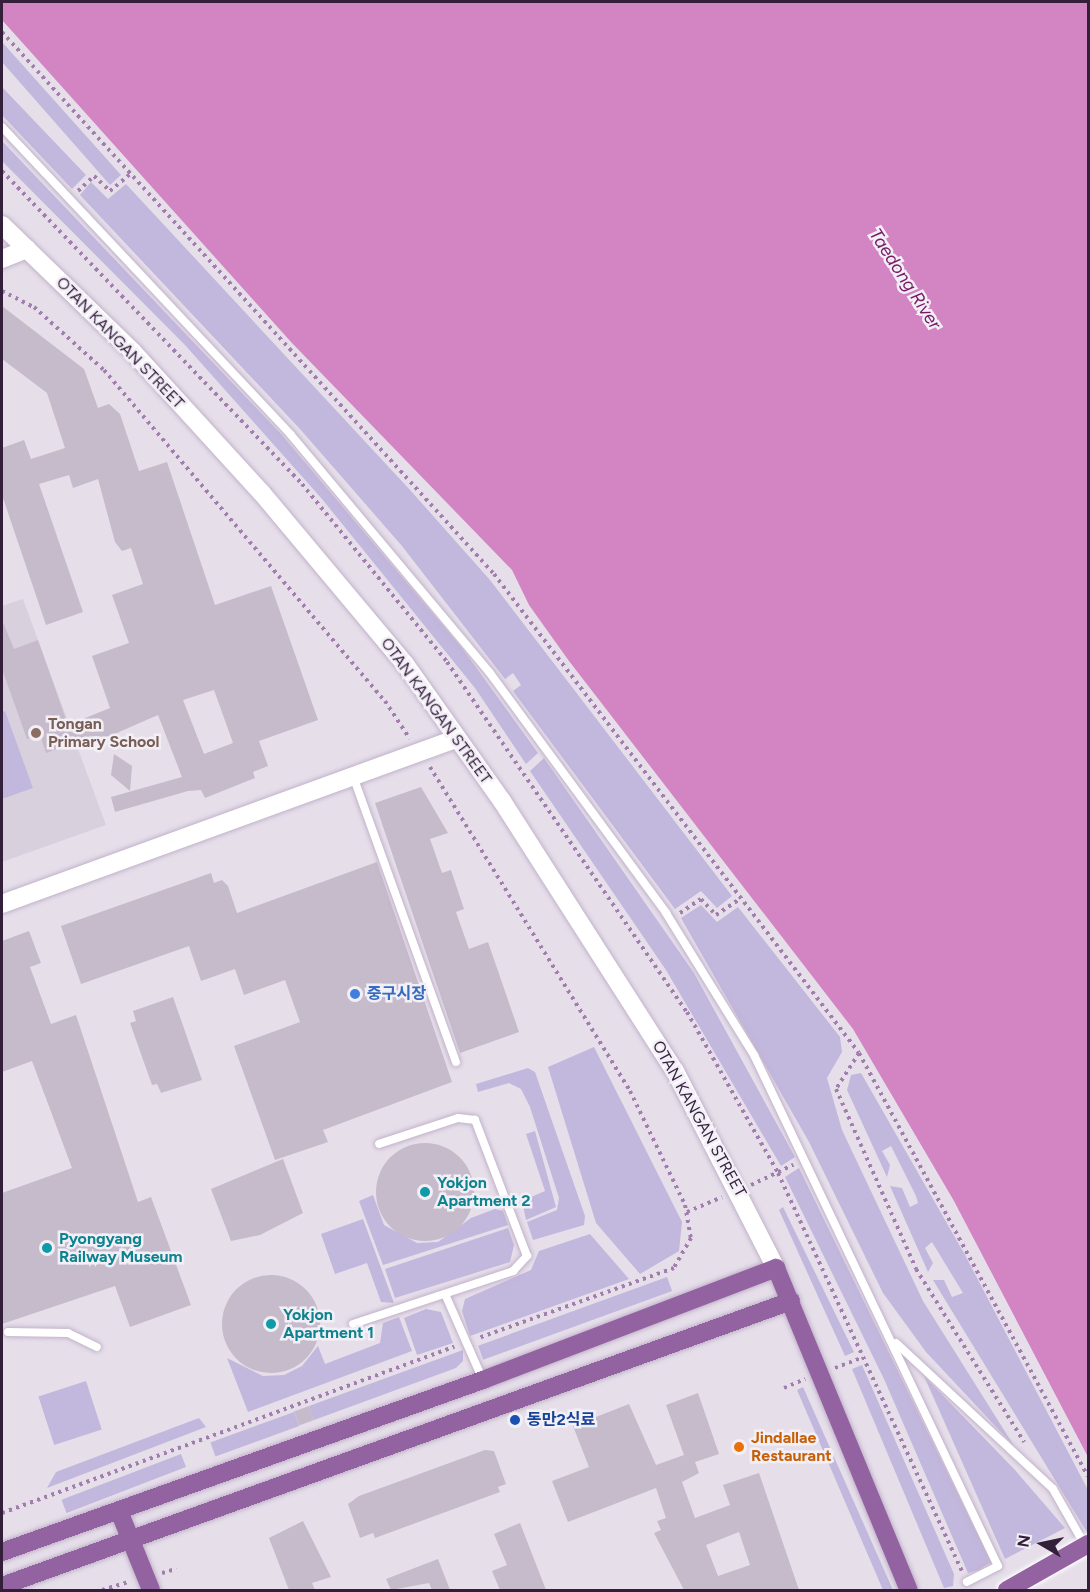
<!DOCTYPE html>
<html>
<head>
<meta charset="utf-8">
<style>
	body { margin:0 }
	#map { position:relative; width:1090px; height:1592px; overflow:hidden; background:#e6dfea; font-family:Figtree,"Noto Sans KR",sans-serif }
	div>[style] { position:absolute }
	.built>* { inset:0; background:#d9d0de }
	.green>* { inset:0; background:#c2b7dd; transform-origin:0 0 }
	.water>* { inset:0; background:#d284c3 }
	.building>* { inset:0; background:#c5bbcb; transform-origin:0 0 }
	.round { border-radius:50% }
	.path>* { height:4px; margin-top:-2px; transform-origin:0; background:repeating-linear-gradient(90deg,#a27eaf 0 3px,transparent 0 7.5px) }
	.roads { filter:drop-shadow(0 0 2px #c2b2ca) drop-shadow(0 0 2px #c2b2ca) }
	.lane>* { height:8px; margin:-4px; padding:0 4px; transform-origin:4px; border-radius:4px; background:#fff }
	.secondary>* { height:18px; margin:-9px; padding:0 9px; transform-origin:9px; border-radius:9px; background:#fff }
	.primary>* { height:18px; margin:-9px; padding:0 9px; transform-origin:9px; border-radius:9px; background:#9362a1 }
	.bridges { filter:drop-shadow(0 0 2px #fff) drop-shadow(0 0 2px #fff) }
	.primary-bridge>* { height:18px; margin:-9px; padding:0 9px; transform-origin:9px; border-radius:9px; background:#9362a1 }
	.dots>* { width:16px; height:16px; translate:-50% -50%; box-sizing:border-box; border:3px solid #f3eff7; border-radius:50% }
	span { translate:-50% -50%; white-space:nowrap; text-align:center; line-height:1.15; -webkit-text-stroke:5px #f3eff7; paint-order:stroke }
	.street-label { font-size:16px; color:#341f3b }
	.education-label { font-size:16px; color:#785e54; font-weight:700 }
	.left { translate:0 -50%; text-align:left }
	.shop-label { font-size:16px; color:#366cbe; font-weight:700 }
	.culture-label { font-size:16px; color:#0d838f; font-weight:700 }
	.transit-label { font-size:16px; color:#164399; font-weight:700 }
	.food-label { font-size:16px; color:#c56008; font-weight:700 }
	.water-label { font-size:18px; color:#771964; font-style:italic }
	.frame { position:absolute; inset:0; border:3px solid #341f3b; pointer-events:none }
	.north { position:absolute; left:1012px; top:1514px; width:60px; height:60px; -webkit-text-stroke:4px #f3eff7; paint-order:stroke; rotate:279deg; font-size:16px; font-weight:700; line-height:24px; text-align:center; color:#341f3b }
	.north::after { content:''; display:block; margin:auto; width:21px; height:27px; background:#341f3b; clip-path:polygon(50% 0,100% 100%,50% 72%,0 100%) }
</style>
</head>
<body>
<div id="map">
	<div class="built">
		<i style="clip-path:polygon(23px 599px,106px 825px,2px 862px,2px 606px)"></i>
	</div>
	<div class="green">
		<i style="clip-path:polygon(2px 42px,121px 175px,110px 185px,2px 62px)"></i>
		<i style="clip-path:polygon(2px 87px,86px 175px,72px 189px,2px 115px)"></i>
		<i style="clip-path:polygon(2px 141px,282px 435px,462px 648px,538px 753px,526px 764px,475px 688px,322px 499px,185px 345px,2px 161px)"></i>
		<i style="clip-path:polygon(91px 182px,108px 199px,126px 184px,411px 491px,490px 580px,732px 896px,717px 908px,701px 891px,675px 909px,513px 691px,521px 685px,513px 673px,505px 679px,402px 546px,300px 429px,80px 195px)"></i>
		<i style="clip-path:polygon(5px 711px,33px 788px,2px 799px,2px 712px)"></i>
		<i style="clip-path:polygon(544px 758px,694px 973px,795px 1157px,781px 1166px,666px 970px,530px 771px)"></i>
		<i style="clip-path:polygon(701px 905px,717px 922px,738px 907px,840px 1037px,842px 1052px,827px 1078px,842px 1130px,923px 1301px,1014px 1446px,926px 1352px,883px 1293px,809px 1142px,681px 918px)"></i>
		<i style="clip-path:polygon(594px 1047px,682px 1222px,679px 1251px,640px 1274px,596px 1223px,548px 1067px)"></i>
		<i style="clip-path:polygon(528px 1068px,535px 1072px,585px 1216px,584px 1225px,533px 1240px,527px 1222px,557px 1210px,559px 1198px,530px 1107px,521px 1089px,509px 1083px,478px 1092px,476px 1084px)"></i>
		<i style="clip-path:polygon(861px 1073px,965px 1255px,1088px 1490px,1088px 1534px,933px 1280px,944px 1280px,952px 1297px,963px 1293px,932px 1242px,925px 1248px,933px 1263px,928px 1272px,890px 1186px,902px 1188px,910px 1207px,918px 1203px,916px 1196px,891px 1146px,882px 1151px,890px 1165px,887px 1177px,847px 1090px,851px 1075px)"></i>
		<i style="clip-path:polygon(535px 1131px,556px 1207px,526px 1220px,522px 1201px,545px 1191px,526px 1134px)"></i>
		<i style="clip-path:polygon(799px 1168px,991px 1562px,979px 1570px,968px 1573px,884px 1379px,785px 1177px)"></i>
		<i style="clip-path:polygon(373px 1195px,384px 1225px,417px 1243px,438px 1242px,471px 1218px,495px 1209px,503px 1211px,508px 1225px,383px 1265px,359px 1201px)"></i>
		<i style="clip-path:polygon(783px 1207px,854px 1352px,845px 1356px,779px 1210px)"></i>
		<i style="clip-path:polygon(363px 1219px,394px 1303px,381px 1302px,367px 1263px,335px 1274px,321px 1234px)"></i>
		<i style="clip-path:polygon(508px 1228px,514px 1245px,510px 1262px,395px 1298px,385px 1269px)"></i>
		<i style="clip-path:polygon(590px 1234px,629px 1279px,470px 1336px,462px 1311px,465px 1299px,531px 1270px,539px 1251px)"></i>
		<i style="left:667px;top:1277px;width:15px;height:201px;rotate:70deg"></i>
		<i style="clip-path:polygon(426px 1309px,441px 1312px,453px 1343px,417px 1355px,404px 1318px)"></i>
		<i style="clip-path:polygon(399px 1317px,412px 1351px,248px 1412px,227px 1358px,263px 1376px,284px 1375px,302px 1366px,318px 1346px,325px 1364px,380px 1343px,383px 1323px)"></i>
		<i style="clip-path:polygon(463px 1350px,463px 1361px,456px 1368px,314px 1420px,309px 1406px)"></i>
		<i style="clip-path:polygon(862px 1365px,954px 1574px,953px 1586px,944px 1588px,852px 1369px)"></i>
		<i style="clip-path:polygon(924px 1376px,1015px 1470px,1065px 1528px,1005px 1559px)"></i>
		<i style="left:86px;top:1381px;width:51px;height:50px;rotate:72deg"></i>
		<i style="clip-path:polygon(803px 1387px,893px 1590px,883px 1590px,797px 1390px)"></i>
		<i style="left:294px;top:1412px;width:15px;height:89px;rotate:70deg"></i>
		<i style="clip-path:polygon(199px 1418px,206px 1427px,47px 1488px,56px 1472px)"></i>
		<i style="left:181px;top:1454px;width:14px;height:128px;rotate:69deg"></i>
	</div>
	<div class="water">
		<i style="clip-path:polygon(2px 2px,1088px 2px,1088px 1457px,954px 1201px,853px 1029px,569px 661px,529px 605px,512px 570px,291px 342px,2px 20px)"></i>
	</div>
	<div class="building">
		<i style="clip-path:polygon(evenodd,2px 306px,84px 369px,98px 408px,109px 404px,120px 414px,139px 471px,167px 462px,215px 605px,271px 586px,318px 720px,259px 741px,268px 766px,253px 772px,255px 778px,205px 798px,201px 790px,188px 791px,115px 812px,111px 797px,182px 777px,158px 715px,87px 746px,84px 739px,46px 753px,40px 735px,27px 739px,2px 669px,2px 620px,14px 649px,38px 640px,68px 725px,110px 708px,92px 656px,129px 643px,112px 595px,143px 584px,131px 548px,122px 551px,115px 542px,98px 479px,73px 488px,69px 475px,39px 484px,83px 612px,46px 625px,2px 495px,2px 448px,24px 440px,31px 459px,65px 448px,47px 393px,2px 359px,2px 306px,214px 690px,233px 743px,204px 754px,183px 700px,214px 690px)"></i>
		<i style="clip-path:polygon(114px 754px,132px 766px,130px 791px,111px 775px)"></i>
		<i style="clip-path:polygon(421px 787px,448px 833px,430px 839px,442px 873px,451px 870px,464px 909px,456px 912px,469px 949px,488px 942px,519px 1032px,460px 1053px,375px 803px)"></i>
		<i style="clip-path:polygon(377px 862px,452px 1082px,323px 1130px,328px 1142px,275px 1160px,234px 1046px,300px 1022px,285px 980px,244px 995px,235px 969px,201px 981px,189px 946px,81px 984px,61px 926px,211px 873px,214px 883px,222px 880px,228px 886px,237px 913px)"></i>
		<i style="clip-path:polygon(29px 931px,41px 963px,30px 967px,51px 1024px,76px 1015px,138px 1202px,151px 1197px,191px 1305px,130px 1327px,115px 1286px,2px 1324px,2px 1193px,72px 1168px,32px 1061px,2px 1072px,2px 941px)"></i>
		<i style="clip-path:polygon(173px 997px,202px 1080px,161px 1093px,157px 1084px,152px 1085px,130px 1023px,136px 1021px,133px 1011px)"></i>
		<i class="round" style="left:376px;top:1143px;width:98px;height:98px"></i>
		<i style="clip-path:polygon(283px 1159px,303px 1213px,260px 1235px,231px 1241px,211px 1189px)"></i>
		<i class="round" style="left:222px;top:1275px;width:98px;height:98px"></i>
		<i style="clip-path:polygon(evenodd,698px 1393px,719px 1454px,695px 1462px,699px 1473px,682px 1482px,695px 1518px,730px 1505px,723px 1485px,759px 1473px,799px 1590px,684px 1590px,654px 1533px,661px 1530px,657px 1521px,666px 1518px,656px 1488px,568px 1522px,552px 1481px,589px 1467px,573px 1426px,629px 1404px,656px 1465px,684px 1455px,666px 1405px,698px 1393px,739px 1532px,750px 1565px,718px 1576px,706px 1545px,739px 1532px)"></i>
		<i style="left:309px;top:1406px;width:15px;height:16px;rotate:70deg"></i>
		<i style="clip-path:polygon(485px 1450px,494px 1451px,506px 1484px,498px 1487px,500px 1492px,375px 1538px,373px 1533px,360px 1538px,348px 1504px,359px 1496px)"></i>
		<i style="clip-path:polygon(303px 1521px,331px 1577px,312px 1583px,315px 1590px,289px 1590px,269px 1538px)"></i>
		<i style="clip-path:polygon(520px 1523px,546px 1590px,500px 1590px,492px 1571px,507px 1565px,494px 1534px)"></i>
		<i style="clip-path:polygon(438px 1559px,450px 1590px,432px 1590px,429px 1583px,391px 1590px,386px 1579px)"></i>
	</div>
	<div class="path">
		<i style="left:2px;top:32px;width:732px;rotate:47.77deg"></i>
		<i style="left:494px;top:574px;width:602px;rotate:52.69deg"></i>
		<i style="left:859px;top:1053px;width:43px;rotate:122.6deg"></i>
		<i style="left:836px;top:1089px;width:197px;rotate:66deg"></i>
		<i style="left:916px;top:1269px;width:204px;rotate:58deg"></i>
		<i style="left:2px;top:171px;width:434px;rotate:46.2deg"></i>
		<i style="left:302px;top:484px;width:230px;rotate:50.8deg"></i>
		<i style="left:447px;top:662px;width:424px;rotate:55.6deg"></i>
		<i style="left:687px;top:1012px;width:185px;rotate:60.5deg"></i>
		<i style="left:778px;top:1173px;width:439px;rotate:65.2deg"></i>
		<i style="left:78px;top:191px;width:22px;rotate:-43deg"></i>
		<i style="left:94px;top:176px;width:22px;rotate:43deg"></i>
		<i style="left:110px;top:191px;width:26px;rotate:-40deg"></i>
		<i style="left:2px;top:291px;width:36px;rotate:27deg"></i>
		<i style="left:34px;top:307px;width:94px;rotate:42deg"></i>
		<i style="left:104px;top:370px;width:434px;rotate:49.7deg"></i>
		<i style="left:385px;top:701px;width:45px;rotate:56.7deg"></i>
		<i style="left:430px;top:767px;width:381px;rotate:58.3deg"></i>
		<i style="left:630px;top:1091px;width:127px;rotate:64.2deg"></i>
		<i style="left:685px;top:1205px;width:34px;rotate:80deg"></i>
		<i style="left:691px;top:1238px;width:34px;rotate:120deg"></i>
		<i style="left:674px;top:1268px;width:208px;rotate:160.3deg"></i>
		<i style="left:680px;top:913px;width:25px;rotate:-34deg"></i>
		<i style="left:701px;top:899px;width:22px;rotate:47deg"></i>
		<i style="left:716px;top:915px;width:30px;rotate:-34deg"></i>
		<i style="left:859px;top:1053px;width:481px;rotate:61.6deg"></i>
		<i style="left:751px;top:1185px;width:47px;rotate:-25.5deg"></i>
		<i style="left:687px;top:1212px;width:38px;rotate:-23deg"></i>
		<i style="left:835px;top:1368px;width:30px;rotate:-21deg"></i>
		<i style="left:784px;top:1388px;width:23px;rotate:-23deg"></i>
		<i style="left:2px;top:1513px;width:482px;rotate:-20.2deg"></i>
		<i style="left:162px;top:1573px;width:15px;rotate:-16deg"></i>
		<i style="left:102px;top:1590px;width:28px;rotate:-17deg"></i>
	</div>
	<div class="roads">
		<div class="lane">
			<i style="left:2px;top:127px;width:422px;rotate:46.8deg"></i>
			<i style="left:291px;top:435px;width:310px;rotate:50.1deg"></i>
			<i style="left:490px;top:673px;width:298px;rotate:53.7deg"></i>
			<i style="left:666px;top:913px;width:167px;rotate:58.2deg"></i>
			<i style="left:754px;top:1055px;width:566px;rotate:64.48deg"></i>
			<i style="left:998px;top:1566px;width:35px;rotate:153deg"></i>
			<i style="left:353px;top:776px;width:304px;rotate:70.2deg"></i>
			<i style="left:445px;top:1294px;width:94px;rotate:66.2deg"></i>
			<i style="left:353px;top:1324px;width:169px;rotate:-18.3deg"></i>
			<i style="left:513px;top:1271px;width:21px;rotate:-47deg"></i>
			<i style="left:527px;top:1256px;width:146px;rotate:-110.9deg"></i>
			<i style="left:475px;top:1120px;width:17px;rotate:-173deg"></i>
			<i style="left:458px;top:1118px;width:83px;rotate:161.8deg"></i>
			<i style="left:8px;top:1332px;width:60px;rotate:1deg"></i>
			<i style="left:68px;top:1333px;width:32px;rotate:26deg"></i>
			<i style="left:896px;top:1343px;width:214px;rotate:42.9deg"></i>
			<i style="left:1053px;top:1489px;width:67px;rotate:60.4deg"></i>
		</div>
		<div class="secondary">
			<i style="left:2px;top:225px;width:182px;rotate:44.1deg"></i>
			<i style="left:133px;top:352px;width:190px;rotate:47.6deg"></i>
			<i style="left:261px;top:492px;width:224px;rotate:50.1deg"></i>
			<i style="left:405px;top:664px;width:168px;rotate:54.7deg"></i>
			<i style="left:502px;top:801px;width:321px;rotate:57.4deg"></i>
			<i style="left:675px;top:1071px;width:221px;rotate:62.9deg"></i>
			<i style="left:2px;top:259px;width:27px;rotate:-22deg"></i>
			<i style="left:2px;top:904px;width:483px;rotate:-20deg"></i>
		</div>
		<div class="primary">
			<i style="left:119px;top:1511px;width:85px;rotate:67.9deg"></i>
			<i style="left:2px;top:1552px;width:511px;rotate:-19.68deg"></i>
			<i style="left:483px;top:1380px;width:314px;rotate:-20.9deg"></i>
			<i style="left:776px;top:1268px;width:348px;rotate:67.6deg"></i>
			<i style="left:2px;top:1586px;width:839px;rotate:-19.86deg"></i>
		</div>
	</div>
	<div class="bridges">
		<div class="primary-bridge">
			<i style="left:1007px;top:1590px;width:93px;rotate:-29.6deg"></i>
		</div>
	</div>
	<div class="dots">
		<i style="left:36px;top:733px;background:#8d6e63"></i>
		<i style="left:355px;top:994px;background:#3f7fe0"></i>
		<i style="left:425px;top:1192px;background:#0f9aa8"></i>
		<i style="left:47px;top:1248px;background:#0f9aa8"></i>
		<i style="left:271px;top:1324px;background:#0f9aa8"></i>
		<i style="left:515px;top:1420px;background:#1a4fb4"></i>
		<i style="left:739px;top:1447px;background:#e8710a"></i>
	</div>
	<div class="street-label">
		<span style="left:120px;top:343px;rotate:46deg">OTAN KANGAN STREET</span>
		<span style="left:436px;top:711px;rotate:54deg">OTAN KANGAN STREET</span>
		<span style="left:699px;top:1119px;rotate:61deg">OTAN KANGAN STREET</span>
	</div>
	<div class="education-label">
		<span class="left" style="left:48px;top:733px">Tongan<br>Primary School</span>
	</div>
	<div class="shop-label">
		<span class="left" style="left:367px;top:994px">중구시장</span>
	</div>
	<div class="culture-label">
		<span class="left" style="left:437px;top:1192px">Yokjon<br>Apartment 2</span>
		<span class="left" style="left:59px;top:1248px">Pyongyang<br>Railway Museum</span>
		<span class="left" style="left:283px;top:1324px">Yokjon<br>Apartment 1</span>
	</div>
	<div class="transit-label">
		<span class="left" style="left:527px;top:1420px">동만2식료</span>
	</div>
	<div class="food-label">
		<span class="left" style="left:751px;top:1447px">Jindallae<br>Restaurant</span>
	</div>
	<div class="water-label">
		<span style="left:905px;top:279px;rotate:57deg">Taedong River</span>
	</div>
	<div class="frame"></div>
	<div class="north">N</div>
</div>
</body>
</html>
